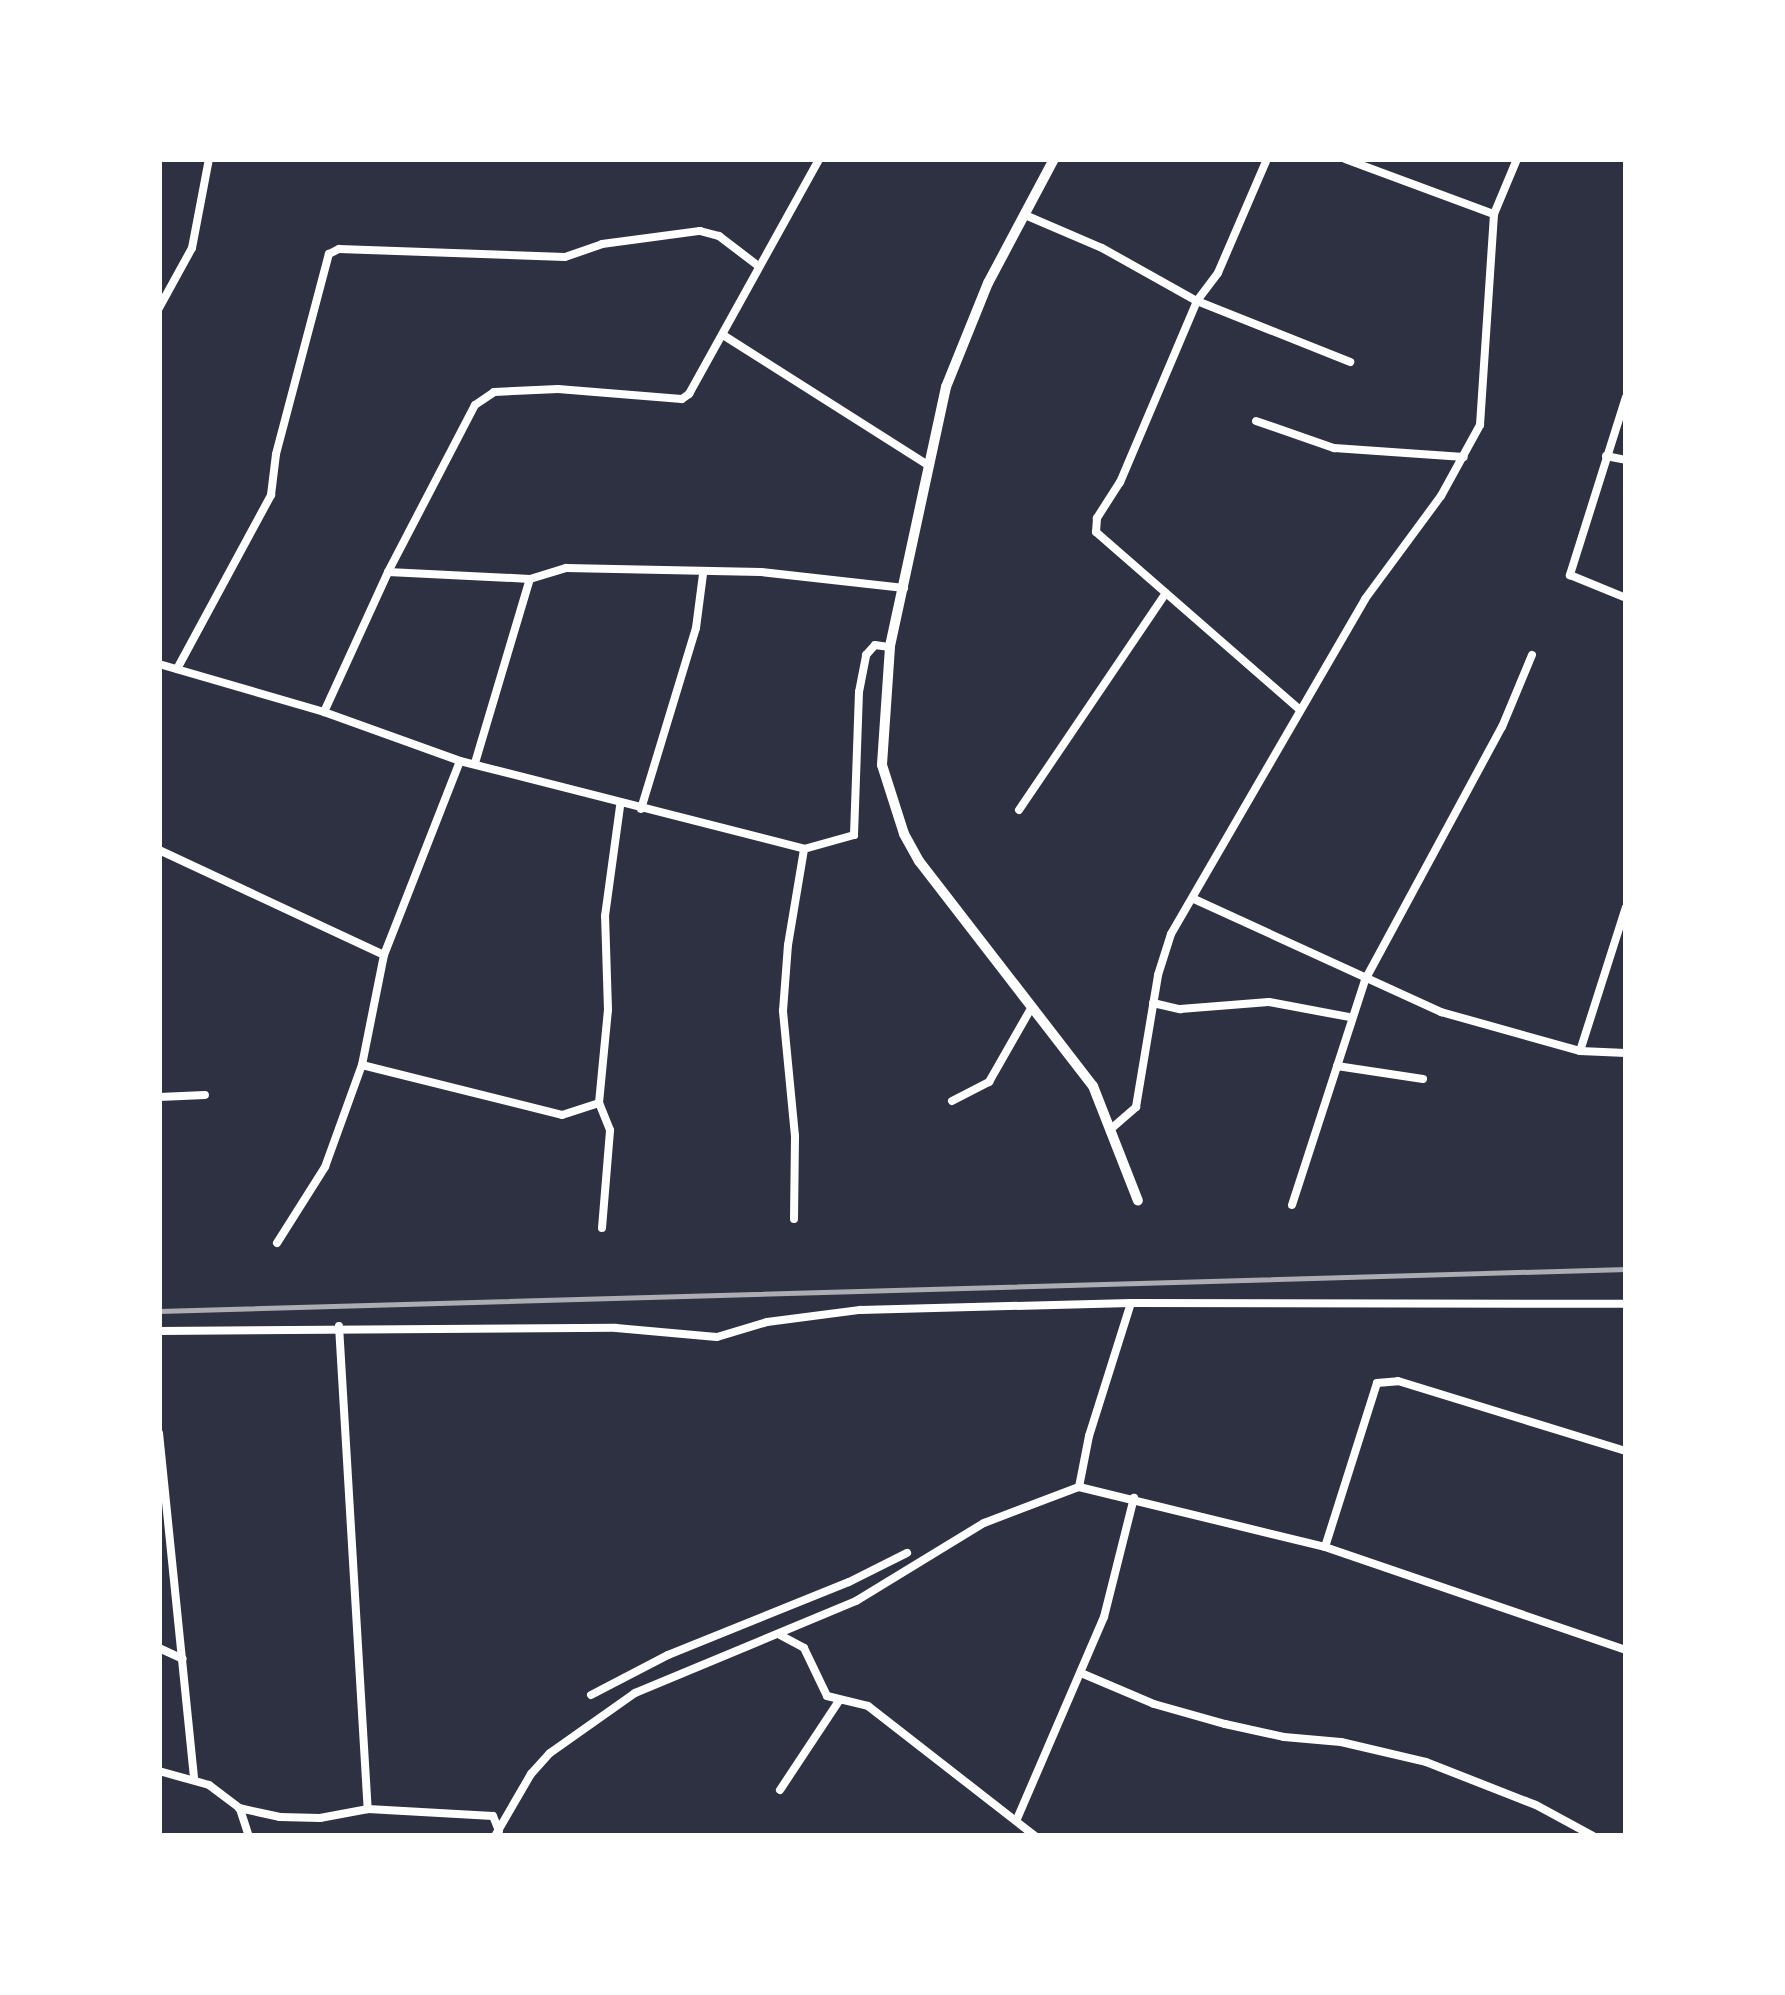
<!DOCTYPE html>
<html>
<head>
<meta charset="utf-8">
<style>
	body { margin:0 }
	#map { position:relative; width:1785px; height:1995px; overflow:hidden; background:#2d3142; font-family:"Public Sans",sans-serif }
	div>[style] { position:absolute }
	.minor>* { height:8px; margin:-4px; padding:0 4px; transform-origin:4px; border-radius:4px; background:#fff }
	.tertiary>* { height:10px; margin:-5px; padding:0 5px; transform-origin:5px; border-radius:5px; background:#fff }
	.rail>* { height:4.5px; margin:-2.25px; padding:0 2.25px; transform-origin:2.25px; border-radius:2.25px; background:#abadb3 }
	span { translate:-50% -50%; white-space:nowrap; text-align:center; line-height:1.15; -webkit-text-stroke:12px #fff; paint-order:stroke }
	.frame { position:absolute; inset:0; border:162px solid #fff; pointer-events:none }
</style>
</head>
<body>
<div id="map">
	<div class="minor">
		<i style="left:1267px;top:159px;width:124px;rotate:113.3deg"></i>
		<i style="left:1218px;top:273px;width:35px;rotate:127deg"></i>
		<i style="left:1197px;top:301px;width:197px;rotate:113deg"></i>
		<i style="left:1120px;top:482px;width:43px;rotate:122.6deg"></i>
		<i style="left:1097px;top:518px;width:14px;rotate:94deg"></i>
		<i style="left:1096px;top:532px;width:269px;rotate:41.1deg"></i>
		<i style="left:1345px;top:159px;width:159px;rotate:20.3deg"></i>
		<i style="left:1025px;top:215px;width:84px;rotate:23.2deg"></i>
		<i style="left:1102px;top:248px;width:109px;rotate:29.2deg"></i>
		<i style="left:1197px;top:301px;width:165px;rotate:21.7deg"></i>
		<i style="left:159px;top:308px;width:68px;rotate:-61.2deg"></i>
		<i style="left:192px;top:248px;width:91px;rotate:-79.2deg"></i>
		<i style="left:723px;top:335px;width:241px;rotate:32.4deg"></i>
		<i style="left:1626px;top:397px;width:187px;rotate:107.5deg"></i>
		<i style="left:1570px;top:575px;width:61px;rotate:22.3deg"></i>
		<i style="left:1256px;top:421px;width:83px;rotate:19.1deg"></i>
		<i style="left:1334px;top:448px;width:130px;rotate:4deg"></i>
		<i style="left:1606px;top:456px;width:20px;rotate:11deg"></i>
		<i style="left:388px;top:572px;width:142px;rotate:2.8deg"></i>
		<i style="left:530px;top:579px;width:38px;rotate:-17deg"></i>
		<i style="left:566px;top:568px;width:195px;rotate:1.2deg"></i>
		<i style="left:761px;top:572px;width:144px;rotate:6.4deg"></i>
		<i style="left:159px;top:664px;width:172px;rotate:16.2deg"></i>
		<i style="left:324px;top:712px;width:145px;rotate:19.8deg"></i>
		<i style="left:460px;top:761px;width:355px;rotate:14.3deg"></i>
		<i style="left:804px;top:849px;width:52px;rotate:-15.6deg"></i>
		<i style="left:854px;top:835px;width:143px;rotate:-88deg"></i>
		<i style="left:859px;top:692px;width:38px;rotate:-79deg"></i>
		<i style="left:866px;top:655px;width:13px;rotate:-48deg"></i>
		<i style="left:875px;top:645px;width:15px;rotate:8deg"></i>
		<i style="left:177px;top:669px;width:198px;rotate:-61.6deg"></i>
		<i style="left:271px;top:495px;width:41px;rotate:-83deg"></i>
		<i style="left:276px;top:454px;width:207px;rotate:-75.2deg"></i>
		<i style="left:329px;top:254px;width:11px;rotate:-27deg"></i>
		<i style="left:339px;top:249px;width:226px;rotate:2deg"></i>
		<i style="left:565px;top:257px;width:39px;rotate:-19deg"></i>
		<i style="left:602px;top:244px;width:99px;rotate:-7.6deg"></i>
		<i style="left:700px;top:231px;width:20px;rotate:15deg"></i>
		<i style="left:719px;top:236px;width:48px;rotate:37.3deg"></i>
		<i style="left:324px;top:712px;width:154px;rotate:-65.4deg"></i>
		<i style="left:388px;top:572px;width:188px;rotate:-62.5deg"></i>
		<i style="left:475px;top:405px;width:23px;rotate:-34deg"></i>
		<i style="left:494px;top:392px;width:64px;rotate:-2.7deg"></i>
		<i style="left:558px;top:389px;width:124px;rotate:4.6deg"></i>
		<i style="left:682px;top:399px;width:9px;rotate:-36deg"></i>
		<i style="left:689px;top:394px;width:269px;rotate:-61deg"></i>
		<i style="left:475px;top:763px;width:192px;rotate:-73.4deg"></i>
		<i style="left:641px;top:809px;width:189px;rotate:-73.1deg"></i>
		<i style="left:696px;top:628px;width:54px;rotate:-82.6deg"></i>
		<i style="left:1019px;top:810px;width:262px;rotate:-55.9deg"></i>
		<i style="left:159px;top:850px;width:248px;rotate:25deg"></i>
		<i style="left:1194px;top:899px;width:272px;rotate:24.6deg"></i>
		<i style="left:1441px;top:1012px;width:144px;rotate:15.7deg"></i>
		<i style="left:1580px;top:1051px;width:46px;rotate:2.5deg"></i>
		<i style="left:1153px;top:1003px;width:28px;rotate:13deg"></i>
		<i style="left:1180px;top:1009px;width:89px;rotate:-4.5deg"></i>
		<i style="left:1269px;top:1002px;width:81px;rotate:10.6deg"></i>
		<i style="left:1580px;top:1051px;width:151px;rotate:-72.3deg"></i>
		<i style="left:362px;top:1065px;width:206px;rotate:14deg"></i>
		<i style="left:562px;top:1115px;width:39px;rotate:-18deg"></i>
		<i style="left:1337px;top:1066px;width:87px;rotate:8.6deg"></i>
		<i style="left:159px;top:1097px;width:46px;rotate:-2.5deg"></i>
		<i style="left:952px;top:1101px;width:42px;rotate:-27.2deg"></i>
		<i style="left:989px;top:1082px;width:83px;rotate:-60.3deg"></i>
		<i style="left:1112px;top:1128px;width:32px;rotate:-41deg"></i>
		<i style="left:1136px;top:1107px;width:134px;rotate:-80.5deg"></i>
		<i style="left:1158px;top:975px;width:43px;rotate:-72.4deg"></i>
		<i style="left:1171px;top:934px;width:387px;rotate:-59.9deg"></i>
		<i style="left:1365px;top:599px;width:128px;rotate:-53.6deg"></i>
		<i style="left:1441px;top:496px;width:81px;rotate:-61.2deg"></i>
		<i style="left:1480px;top:425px;width:211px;rotate:-86.2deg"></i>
		<i style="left:1494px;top:214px;width:60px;rotate:-67.3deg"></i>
		<i style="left:1292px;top:1205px;width:237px;rotate:-72deg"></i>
		<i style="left:1365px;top:980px;width:288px;rotate:-61.6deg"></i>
		<i style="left:1502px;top:727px;width:78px;rotate:-67.4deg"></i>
		<i style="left:794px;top:1219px;width:83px;rotate:-89.3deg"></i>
		<i style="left:795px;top:1136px;width:126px;rotate:-95.5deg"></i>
		<i style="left:783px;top:1011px;width:66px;rotate:-85.7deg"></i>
		<i style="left:788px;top:945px;width:97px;rotate:-80.5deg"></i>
		<i style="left:602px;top:1228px;width:98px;rotate:-85.3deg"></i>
		<i style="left:610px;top:1130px;width:29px;rotate:-112deg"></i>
		<i style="left:599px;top:1103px;width:93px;rotate:-84.5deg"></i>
		<i style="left:608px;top:1010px;width:94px;rotate:-91.8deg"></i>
		<i style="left:605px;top:916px;width:111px;rotate:-82.2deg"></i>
		<i style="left:277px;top:1243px;width:90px;rotate:-57.7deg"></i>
		<i style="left:325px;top:1167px;width:109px;rotate:-70.1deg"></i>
		<i style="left:362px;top:1065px;width:112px;rotate:-78.7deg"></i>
		<i style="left:384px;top:955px;width:208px;rotate:-68.6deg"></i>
		<i style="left:339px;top:1326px;width:484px;rotate:86.6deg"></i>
		<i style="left:159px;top:1331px;width:457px;rotate:-0.4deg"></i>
		<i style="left:616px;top:1328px;width:101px;rotate:5.1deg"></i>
		<i style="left:717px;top:1337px;width:52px;rotate:-16.7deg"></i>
		<i style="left:767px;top:1322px;width:94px;rotate:-7.4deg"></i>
		<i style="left:860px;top:1310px;width:271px;rotate:-1.5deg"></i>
		<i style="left:1131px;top:1303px;width:495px;rotate:0.1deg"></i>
		<i style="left:159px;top:1433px;width:349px;rotate:84.2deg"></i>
		<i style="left:1079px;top:1487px;width:52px;rotate:-78.9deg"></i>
		<i style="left:1089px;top:1436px;width:139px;rotate:-72.5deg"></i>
		<i style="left:1325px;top:1547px;width:172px;rotate:-72.4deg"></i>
		<i style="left:1377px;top:1383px;width:21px;rotate:-5deg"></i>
		<i style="left:1398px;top:1381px;width:239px;rotate:17.1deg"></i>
		<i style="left:780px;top:1635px;width:27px;rotate:28deg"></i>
		<i style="left:804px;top:1648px;width:53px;rotate:64.4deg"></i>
		<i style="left:827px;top:1696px;width:42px;rotate:13.7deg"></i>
		<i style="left:868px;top:1706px;width:212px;rotate:37.9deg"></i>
		<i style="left:159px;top:1648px;width:26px;rotate:25deg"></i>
		<i style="left:1081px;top:1673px;width:79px;rotate:23deg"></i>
		<i style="left:1154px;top:1704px;width:74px;rotate:15.7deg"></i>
		<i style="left:1225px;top:1724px;width:60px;rotate:12.4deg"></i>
		<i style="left:1284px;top:1737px;width:57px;rotate:5deg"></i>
		<i style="left:1341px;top:1742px;width:87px;rotate:13.2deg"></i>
		<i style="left:1426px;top:1762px;width:118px;rotate:21.4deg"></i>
		<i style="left:1536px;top:1805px;width:65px;rotate:28.5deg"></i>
		<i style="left:591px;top:1695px;width:87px;rotate:-27.5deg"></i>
		<i style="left:668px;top:1655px;width:195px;rotate:-22deg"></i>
		<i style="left:849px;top:1582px;width:65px;rotate:-26.6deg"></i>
		<i style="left:159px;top:1771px;width:52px;rotate:15.6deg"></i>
		<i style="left:209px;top:1785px;width:38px;rotate:37deg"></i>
		<i style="left:239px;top:1808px;width:42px;rotate:12.4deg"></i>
		<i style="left:280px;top:1817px;width:40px;rotate:1.4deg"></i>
		<i style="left:320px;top:1818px;width:49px;rotate:-10.6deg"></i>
		<i style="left:368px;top:1809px;width:125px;rotate:3.2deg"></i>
		<i style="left:493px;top:1816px;width:16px;rotate:68deg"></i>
		<i style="left:780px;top:1790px;width:107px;rotate:-56.5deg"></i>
		<i style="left:240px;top:1809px;width:28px;rotate:72deg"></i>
		<i style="left:1017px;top:1819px;width:220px;rotate:-66.7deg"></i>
		<i style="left:1104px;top:1617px;width:123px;rotate:-75.9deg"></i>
		<i style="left:495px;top:1836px;width:72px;rotate:-59.9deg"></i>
		<i style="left:531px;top:1774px;width:28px;rotate:-48deg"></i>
		<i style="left:550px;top:1753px;width:104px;rotate:-35.2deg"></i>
		<i style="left:635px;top:1693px;width:239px;rotate:-22.6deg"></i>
		<i style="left:856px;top:1601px;width:150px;rotate:-31.4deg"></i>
		<i style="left:984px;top:1523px;width:102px;rotate:-20.8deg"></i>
		<i style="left:1079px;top:1487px;width:253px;rotate:13.7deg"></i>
		<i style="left:1325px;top:1547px;width:318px;rotate:18.9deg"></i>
	</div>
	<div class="tertiary">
		<i style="left:1054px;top:159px;width:140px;rotate:118deg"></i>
		<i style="left:988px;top:283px;width:112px;rotate:112deg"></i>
		<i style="left:946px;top:387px;width:266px;rotate:102.2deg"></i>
		<i style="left:890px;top:647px;width:118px;rotate:93.9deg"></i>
		<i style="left:882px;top:765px;width:72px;rotate:72.3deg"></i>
		<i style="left:904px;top:834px;width:31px;rotate:61deg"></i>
		<i style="left:919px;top:861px;width:284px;rotate:52.3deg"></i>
		<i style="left:1093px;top:1086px;width:123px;rotate:68.6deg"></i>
	</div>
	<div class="rail">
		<i style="left:159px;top:1311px;width:1468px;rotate:-1.64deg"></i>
	</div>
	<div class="frame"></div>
</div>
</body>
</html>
